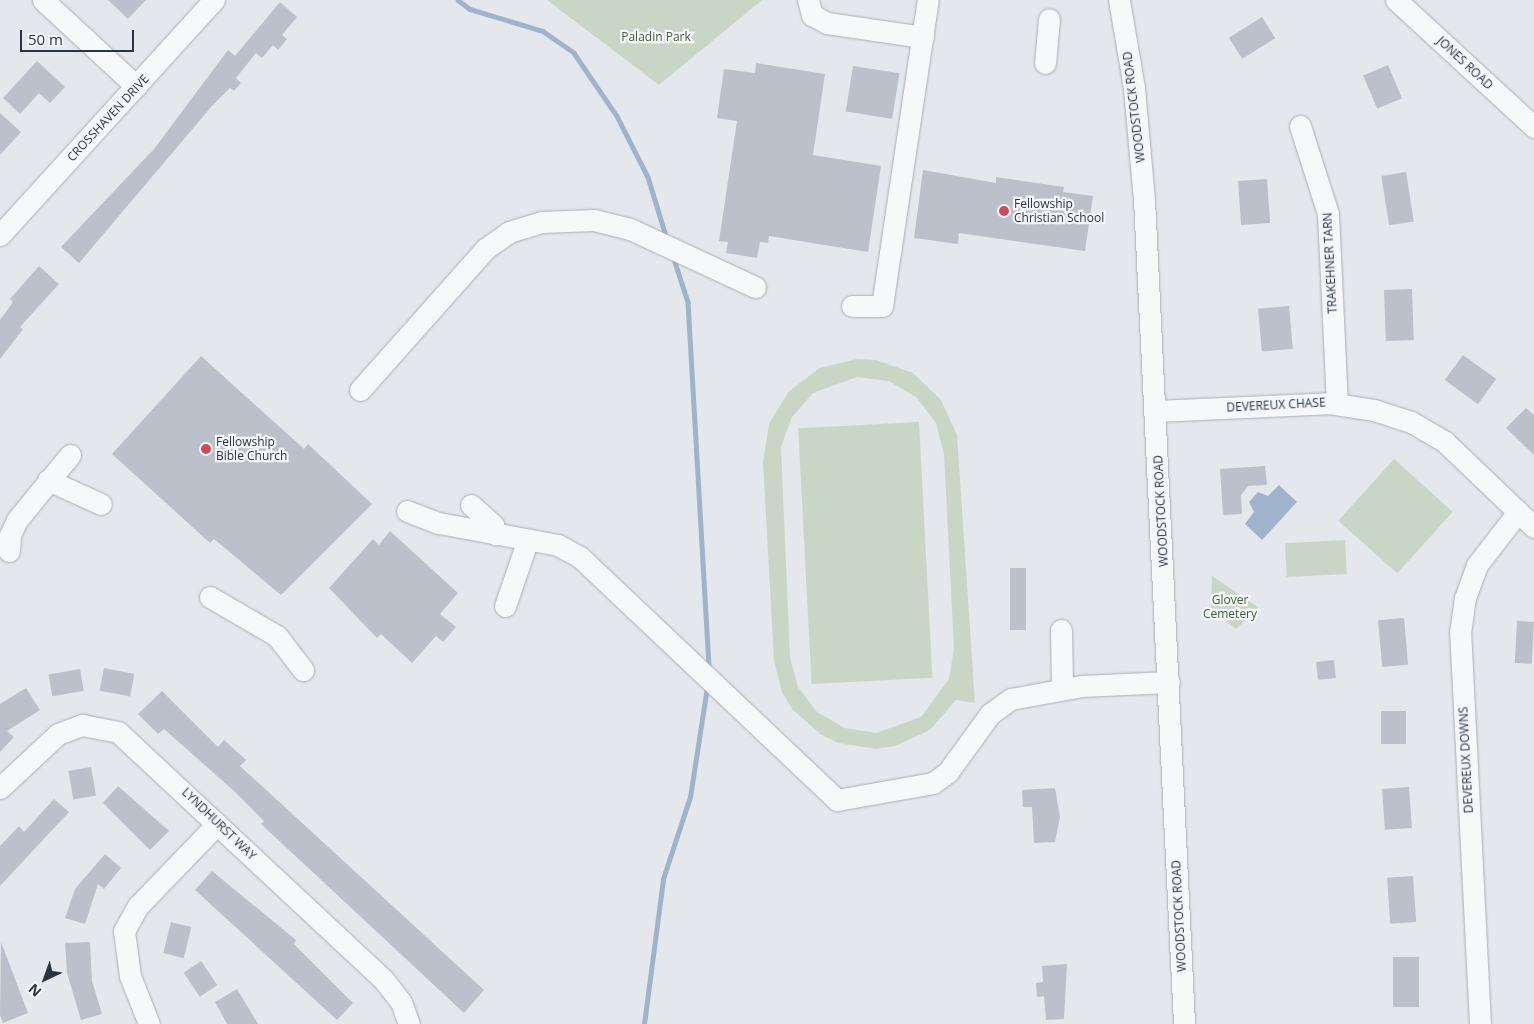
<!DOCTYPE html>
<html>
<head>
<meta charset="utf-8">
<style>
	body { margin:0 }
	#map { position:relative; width:1534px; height:1024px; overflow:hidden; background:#e4e7ec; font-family:"Open Sans",sans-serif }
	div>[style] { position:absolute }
	.green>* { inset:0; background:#c9d6c5; transform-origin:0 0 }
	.water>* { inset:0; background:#9fb4cc }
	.stream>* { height:4.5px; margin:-2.25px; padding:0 2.25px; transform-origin:2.25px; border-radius:2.25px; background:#9fb4cc }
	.building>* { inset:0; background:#bbc0ca; transform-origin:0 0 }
	.roads { filter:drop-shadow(0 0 1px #a9aeb7) drop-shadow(0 0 1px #a9aeb7) }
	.minor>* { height:21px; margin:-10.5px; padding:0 10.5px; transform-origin:10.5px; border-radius:10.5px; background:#f7f8fa }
	.dots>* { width:14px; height:14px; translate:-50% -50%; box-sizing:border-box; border:2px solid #f4f6f9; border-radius:50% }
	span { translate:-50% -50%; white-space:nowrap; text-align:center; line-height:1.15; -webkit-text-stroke:4.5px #f4f6f9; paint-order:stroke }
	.park-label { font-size:12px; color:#3f6138 }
	.street-label { font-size:12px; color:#2b3445 }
	.poi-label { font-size:12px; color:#2b3445 }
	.left { translate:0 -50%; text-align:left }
	.north { position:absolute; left:20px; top:954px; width:50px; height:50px; -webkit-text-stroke:4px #f4f6f9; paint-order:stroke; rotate:222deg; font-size:14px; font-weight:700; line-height:20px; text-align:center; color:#2b3445 }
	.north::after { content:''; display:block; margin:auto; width:18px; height:22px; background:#2b3445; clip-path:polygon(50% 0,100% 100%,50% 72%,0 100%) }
	.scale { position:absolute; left:20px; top:30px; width:114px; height:22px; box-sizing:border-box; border:2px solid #2b3445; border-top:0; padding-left:6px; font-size:15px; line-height:18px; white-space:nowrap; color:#2b3445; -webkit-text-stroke:4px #f4f6f9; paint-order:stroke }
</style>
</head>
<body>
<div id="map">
	<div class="green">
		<i style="clip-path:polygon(547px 0,762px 0,659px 85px)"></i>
		<i style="clip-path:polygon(evenodd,857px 359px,876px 360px,913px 373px,941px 400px,957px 435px,975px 703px,956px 700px,930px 730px,895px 746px,876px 749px,838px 743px,820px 734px,792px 709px,782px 692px,774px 661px,763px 462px,769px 424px,789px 391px,820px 368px,857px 359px,857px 377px,889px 381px,917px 398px,936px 423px,944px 454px,954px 649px,949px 679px,921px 717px,876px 733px,845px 728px,817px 712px,798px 687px,790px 658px,781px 447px,792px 417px,813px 393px,857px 377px)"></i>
		<i style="left:919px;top:422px;width:256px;height:121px;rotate:87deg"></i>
		<i style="left:1394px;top:459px;width:79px;height:83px;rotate:42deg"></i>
		<i style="left:1345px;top:540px;width:34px;height:60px;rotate:87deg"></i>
		<i style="clip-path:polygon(1212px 576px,1259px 608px,1236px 629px,1211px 609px)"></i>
	</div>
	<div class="water">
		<i style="clip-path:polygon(1279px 485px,1297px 502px,1262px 540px,1245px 524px,1254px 512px,1249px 502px,1258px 492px,1268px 496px)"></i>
	</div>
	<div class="stream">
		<i style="left:458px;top:0;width:15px;rotate:37deg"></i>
		<i style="left:470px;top:9px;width:76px;rotate:16.8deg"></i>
		<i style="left:543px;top:31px;width:38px;rotate:35deg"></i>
		<i style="left:574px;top:53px;width:76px;rotate:55.7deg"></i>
		<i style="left:617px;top:116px;width:68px;rotate:63.1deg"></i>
		<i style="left:648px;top:177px;width:65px;rotate:73deg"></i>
		<i style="left:673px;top:256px;width:48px;rotate:71.9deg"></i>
		<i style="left:688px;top:302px;width:369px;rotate:86.7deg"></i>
		<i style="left:644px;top:1024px;width:146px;rotate:-82.5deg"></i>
		<i style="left:663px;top:879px;width:86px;rotate:-71.8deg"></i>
		<i style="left:690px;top:797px;width:111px;rotate:-81.2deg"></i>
	</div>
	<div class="building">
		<i style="clip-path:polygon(108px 0,146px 0,128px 19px)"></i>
		<i style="clip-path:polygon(280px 2px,297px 17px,282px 35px,287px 39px,278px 50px,273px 45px,262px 58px,256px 53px,236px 78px,241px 83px,234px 91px,230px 88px,212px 106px,79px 263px,61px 247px,154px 149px,228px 50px,235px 56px)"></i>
		<i style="left:1262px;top:17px;width:25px;height:39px;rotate:58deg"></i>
		<i style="clip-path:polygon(37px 61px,65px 87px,50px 103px,39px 93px,20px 114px,3px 98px)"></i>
		<i style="clip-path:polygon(756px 63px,825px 74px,813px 155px,881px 166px,868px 252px,769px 236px,768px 243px,760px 242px,757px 258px,726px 253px,728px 242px,719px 241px,737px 121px,717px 118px,724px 69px,755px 73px)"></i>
		<i style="left:1388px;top:65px;width:36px;height:27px;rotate:67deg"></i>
		<i style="left:853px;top:66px;width:47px;height:46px;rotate:9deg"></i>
		<i style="clip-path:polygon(0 113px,21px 132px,0 155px)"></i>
		<i style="clip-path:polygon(923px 170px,996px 183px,996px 177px,1064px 187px,1063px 192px,1093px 196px,1085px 251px,959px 233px,958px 244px,914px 238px)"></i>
		<i style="left:1406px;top:172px;width:50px;height:25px;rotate:81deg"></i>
		<i style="left:1267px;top:179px;width:44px;height:29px;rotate:86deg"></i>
		<i style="clip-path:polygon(39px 266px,59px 284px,20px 327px,23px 329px,0 359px,0 320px,13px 302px,10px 299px)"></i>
		<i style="left:1412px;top:289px;width:51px;height:28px;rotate:88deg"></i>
		<i style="left:1289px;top:306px;width:43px;height:31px;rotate:85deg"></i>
		<i style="left:1463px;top:355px;width:41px;height:31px;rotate:36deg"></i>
		<i style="clip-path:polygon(201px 356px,304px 449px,308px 444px,372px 504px,281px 595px,214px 539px,210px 543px,112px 454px)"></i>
		<i style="clip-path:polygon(1526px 408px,1534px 415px,1534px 455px,1506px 428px)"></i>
		<i style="clip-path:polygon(1265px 466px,1267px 485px,1248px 486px,1241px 495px,1242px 514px,1223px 515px,1220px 469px)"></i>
		<i style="clip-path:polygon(390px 531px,458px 593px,440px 614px,456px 627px,443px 642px,436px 636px,412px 663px,381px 634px,377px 638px,329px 588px,373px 539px,379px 545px)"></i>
		<i style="left:1010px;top:568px;width:16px;height:62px"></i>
		<i style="left:1404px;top:618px;width:47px;height:26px;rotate:85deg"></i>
		<i style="left:1517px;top:621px;width:17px;height:42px;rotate:3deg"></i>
		<i style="left:1334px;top:660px;width:18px;height:18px;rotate:84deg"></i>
		<i style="left:104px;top:668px;width:31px;height:23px;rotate:11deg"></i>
		<i style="left:80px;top:669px;width:22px;height:32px;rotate:80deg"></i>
		<i style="clip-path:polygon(26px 688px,40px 710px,7px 731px,14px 737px,0 752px,0 704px)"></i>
		<i style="clip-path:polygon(162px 691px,218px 747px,224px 740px,246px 760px,240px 766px,484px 990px,464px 1013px,261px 824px,264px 821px,234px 791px,164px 729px,158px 734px,138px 714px)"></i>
		<i style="left:1381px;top:711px;width:25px;height:33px"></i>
		<i style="left:91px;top:767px;width:29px;height:23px;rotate:80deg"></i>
		<i style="clip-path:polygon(118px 786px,169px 831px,150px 850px,103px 803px)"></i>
		<i style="left:1409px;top:787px;width:41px;height:27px;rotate:86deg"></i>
		<i style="clip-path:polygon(1055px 788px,1060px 817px,1055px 842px,1034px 843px,1032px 807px,1023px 807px,1022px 790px)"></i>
		<i style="clip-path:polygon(54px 799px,69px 812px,0 886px,0 846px,19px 826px,24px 832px)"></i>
		<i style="clip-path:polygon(105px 854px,121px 868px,104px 889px,98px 884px,85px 924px,65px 918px,75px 889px)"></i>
		<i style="clip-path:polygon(212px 871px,296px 940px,294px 944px,353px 1003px,337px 1020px,195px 890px)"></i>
		<i style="left:1413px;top:876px;width:46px;height:26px;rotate:86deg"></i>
		<i style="left:171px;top:922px;width:21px;height:32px;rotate:14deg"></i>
		<i style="clip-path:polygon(1px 942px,28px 1013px,3px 1023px,0 1015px)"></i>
		<i style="clip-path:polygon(90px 942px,92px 981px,102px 1014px,81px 1020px,67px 973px,65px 943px)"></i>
		<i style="left:1393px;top:957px;width:26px;height:50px"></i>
		<i style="left:201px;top:961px;width:29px;height:21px;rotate:56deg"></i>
		<i style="clip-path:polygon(1067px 964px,1064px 1019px,1046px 1020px,1044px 996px,1037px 997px,1036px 983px,1043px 982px,1042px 966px)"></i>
		<i style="clip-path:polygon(237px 989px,258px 1024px,227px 1024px,215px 1002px)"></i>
	</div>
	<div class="roads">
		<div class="minor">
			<i style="left:43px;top:0;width:127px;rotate:42.8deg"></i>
			<i style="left:808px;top:0;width:16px;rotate:75deg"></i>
			<i style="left:812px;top:15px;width:17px;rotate:28deg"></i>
			<i style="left:827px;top:23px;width:97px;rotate:8.3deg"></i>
			<i style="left:1119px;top:0;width:89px;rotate:80.3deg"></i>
			<i style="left:1134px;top:88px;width:111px;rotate:84.9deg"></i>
			<i style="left:1144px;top:199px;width:826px;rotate:87.22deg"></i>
			<i style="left:1396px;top:0;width:188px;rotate:42.6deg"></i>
			<i style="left:1045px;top:63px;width:44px;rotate:-84.8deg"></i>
			<i style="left:1300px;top:126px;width:92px;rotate:72.3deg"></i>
			<i style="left:1328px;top:214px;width:189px;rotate:87.3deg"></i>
			<i style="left:0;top:235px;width:318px;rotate:-47.7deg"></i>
			<i style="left:852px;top:306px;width:30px"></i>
			<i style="left:882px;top:306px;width:309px;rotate:-81.5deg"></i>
			<i style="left:360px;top:390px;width:188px;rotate:-48.4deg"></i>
			<i style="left:485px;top:249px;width:29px;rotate:-35deg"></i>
			<i style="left:509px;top:232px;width:34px;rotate:-17deg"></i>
			<i style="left:542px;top:222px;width:52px;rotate:-2.2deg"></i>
			<i style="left:594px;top:220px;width:37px;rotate:14deg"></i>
			<i style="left:630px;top:229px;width:138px;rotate:24.9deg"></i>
			<i style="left:1156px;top:411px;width:173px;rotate:-2.6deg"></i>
			<i style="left:1329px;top:403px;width:46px;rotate:8.8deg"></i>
			<i style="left:1374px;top:410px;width:39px;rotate:18deg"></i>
			<i style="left:1411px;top:422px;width:39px;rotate:30deg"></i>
			<i style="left:1445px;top:442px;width:123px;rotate:43.7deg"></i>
			<i style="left:48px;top:480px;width:58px;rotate:24.4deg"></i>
			<i style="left:471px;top:505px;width:30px;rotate:42deg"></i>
			<i style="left:493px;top:525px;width:10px;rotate:73deg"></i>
			<i style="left:407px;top:511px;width:34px;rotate:21deg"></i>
			<i style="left:439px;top:523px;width:121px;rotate:10.5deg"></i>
			<i style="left:558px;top:545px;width:25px;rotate:29deg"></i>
			<i style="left:580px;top:557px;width:354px;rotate:43.4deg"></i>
			<i style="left:837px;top:800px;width:97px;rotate:-10deg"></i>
			<i style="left:933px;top:783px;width:19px;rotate:-36deg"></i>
			<i style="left:948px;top:772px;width:72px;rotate:-54.1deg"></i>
			<i style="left:990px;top:714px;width:26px;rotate:-36deg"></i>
			<i style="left:1011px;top:699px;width:71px;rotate:-10.5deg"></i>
			<i style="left:1081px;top:686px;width:88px;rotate:-2.6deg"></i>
			<i style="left:9px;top:551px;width:16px;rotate:-86deg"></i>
			<i style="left:10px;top:535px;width:17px;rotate:-65deg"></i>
			<i style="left:17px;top:520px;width:84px;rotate:-50.8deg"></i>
			<i style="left:210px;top:597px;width:78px;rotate:30.2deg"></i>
			<i style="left:277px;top:636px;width:43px;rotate:52.6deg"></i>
			<i style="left:505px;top:606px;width:68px;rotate:-71deg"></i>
			<i style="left:1061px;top:630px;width:59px;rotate:89deg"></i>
			<i style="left:0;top:788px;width:79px;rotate:-43deg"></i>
			<i style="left:58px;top:734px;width:26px;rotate:-21deg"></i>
			<i style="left:82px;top:725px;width:37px;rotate:11deg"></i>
			<i style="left:118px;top:732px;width:362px;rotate:43deg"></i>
			<i style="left:383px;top:979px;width:29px;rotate:52deg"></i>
			<i style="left:401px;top:1002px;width:23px;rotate:70deg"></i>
			<i style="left:149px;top:1024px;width:52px;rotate:-111.6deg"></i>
			<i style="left:130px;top:976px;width:45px;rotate:-97.6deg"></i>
			<i style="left:124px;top:931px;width:29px;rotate:-61deg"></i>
			<i style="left:138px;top:906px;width:114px;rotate:-46.1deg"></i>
			<i style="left:1480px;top:1024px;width:392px;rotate:-92.9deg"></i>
			<i style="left:1460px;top:633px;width:35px;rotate:-82deg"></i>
			<i style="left:1465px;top:598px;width:35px;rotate:-70deg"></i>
			<i style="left:1477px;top:565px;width:67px;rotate:-52.3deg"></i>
		</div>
	</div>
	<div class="dots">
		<i style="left:1004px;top:211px;background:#d1495b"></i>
		<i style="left:206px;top:449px;background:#d1495b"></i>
	</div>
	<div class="park-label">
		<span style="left:656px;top:37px">Paladin Park</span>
		<span style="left:1230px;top:607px">Glover<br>Cemetery</span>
	</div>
	<div class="street-label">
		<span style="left:1465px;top:63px;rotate:43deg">JONES ROAD</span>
		<span style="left:1134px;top:107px;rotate:-97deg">WOODSTOCK ROAD</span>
		<span style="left:108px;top:118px;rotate:-47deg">CROSSHAVEN DRIVE</span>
		<span style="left:1330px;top:263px;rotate:-93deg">TRAKEHNER TARN</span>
		<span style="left:1276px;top:405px;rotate:-3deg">DEVEREUX CHASE</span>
		<span style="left:1161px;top:511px;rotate:-93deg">WOODSTOCK ROAD</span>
		<span style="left:1466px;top:760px;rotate:-93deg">DEVEREUX DOWNS</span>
		<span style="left:219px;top:824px;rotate:44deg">LYNDHURST WAY</span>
		<span style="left:1179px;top:916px;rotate:-93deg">WOODSTOCK ROAD</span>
	</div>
	<div class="poi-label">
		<span class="left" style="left:1014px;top:211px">Fellowship<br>Christian School</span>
		<span class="left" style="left:216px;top:449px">Fellowship<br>Bible Church</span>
	</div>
	<div class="north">N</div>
	<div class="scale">50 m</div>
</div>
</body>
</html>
